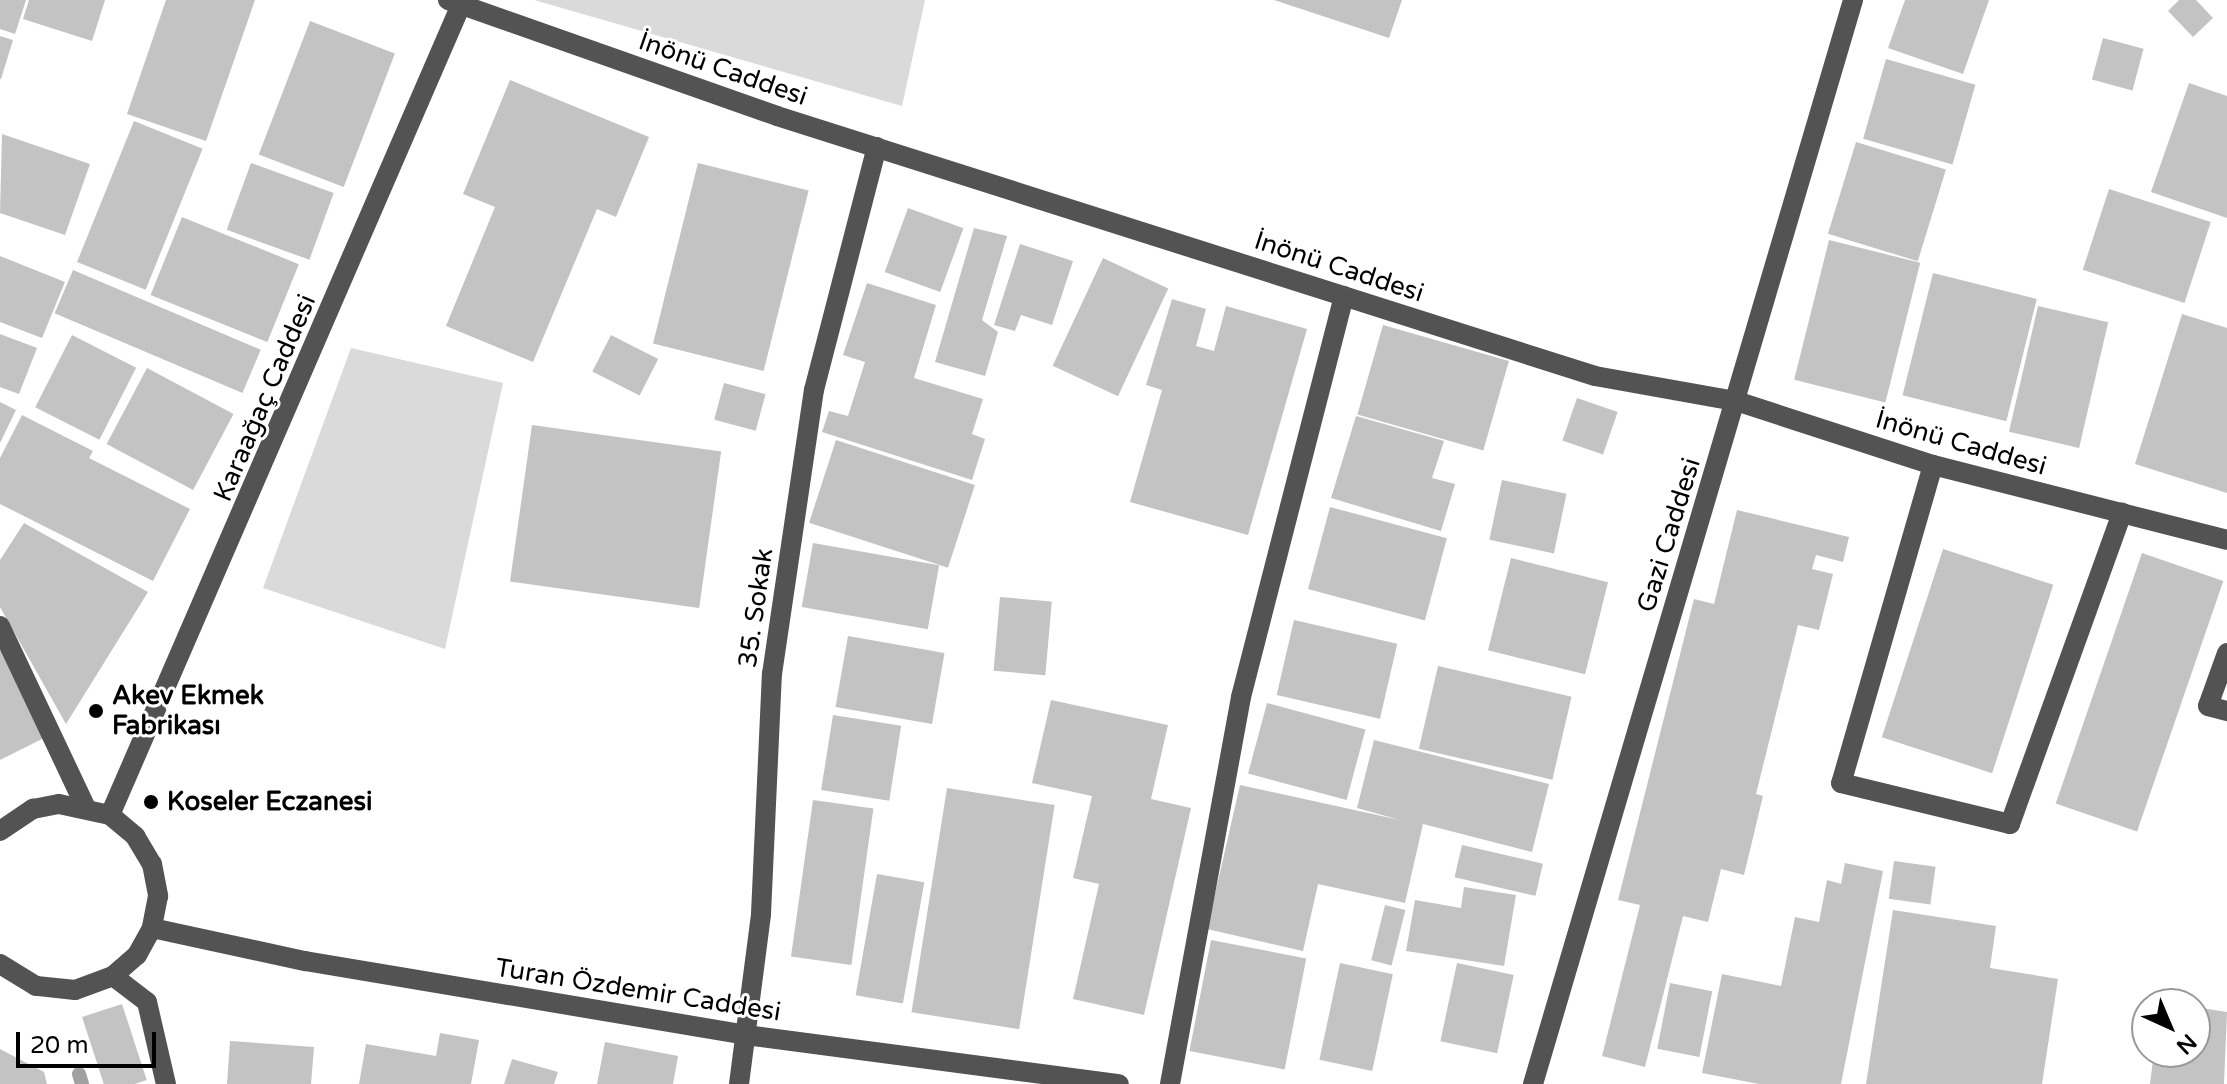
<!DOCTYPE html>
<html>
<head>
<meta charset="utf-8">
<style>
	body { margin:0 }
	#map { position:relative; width:2227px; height:1084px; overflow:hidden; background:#fff; font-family:"Varela Round",sans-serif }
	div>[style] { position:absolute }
	.green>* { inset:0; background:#dadada }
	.stream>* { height:14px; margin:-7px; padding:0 7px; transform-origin:7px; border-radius:7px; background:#a1a1a1 }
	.building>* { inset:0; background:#c3c3c3; transform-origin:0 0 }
	.minor>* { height:20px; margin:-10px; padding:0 10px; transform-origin:10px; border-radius:10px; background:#535353 }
	.dots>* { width:22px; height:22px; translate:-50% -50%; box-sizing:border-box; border:4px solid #fff; border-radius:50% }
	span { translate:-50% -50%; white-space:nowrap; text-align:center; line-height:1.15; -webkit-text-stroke:6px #fff; paint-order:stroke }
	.street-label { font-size:26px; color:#000 }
	.poi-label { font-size:26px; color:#000; font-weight:700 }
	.left { translate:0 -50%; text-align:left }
	.north { position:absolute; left:2131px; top:988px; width:80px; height:80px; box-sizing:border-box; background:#fff; border:2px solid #999; border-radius:50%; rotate:136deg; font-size:22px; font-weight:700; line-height:32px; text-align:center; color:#000 }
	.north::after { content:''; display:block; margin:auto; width:28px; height:36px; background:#000; clip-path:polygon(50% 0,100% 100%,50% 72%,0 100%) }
	.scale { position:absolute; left:16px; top:1032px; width:140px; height:36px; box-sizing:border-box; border:4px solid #000; border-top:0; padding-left:10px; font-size:24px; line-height:28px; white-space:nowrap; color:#000; -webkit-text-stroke:6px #fff; paint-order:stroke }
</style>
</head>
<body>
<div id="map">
	<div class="green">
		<i style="clip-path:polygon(534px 0,925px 0,902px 106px)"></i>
		<i style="clip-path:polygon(351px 348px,503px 383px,445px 649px,263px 588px)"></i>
	</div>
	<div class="stream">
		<i style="left:79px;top:1074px;width:10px;rotate:73deg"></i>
	</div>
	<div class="building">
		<i style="clip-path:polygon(0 0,26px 0,15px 34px,0 29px)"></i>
		<i style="clip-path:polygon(29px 0,105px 0,92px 41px,23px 19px)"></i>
		<i style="clip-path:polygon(166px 0,255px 0,206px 141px,127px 114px)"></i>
		<i style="clip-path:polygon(1274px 0,1402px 0,1389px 38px)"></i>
		<i style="clip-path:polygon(1905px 0,1989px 0,1963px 74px,1888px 48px)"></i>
		<i style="clip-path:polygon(2179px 0,2196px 0,2213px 18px,2193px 37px,2168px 11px)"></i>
		<i style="left:310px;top:21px;width:91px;height:143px;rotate:21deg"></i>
		<i style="clip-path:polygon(0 36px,13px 40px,1px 79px,0 79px)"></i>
		<i style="left:2103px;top:38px;width:42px;height:43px;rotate:15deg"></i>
		<i style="left:1886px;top:59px;width:93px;height:83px;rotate:16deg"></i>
		<i style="clip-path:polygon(510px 80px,649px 137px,616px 217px,597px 209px,533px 362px,446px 326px,495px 207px,463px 194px)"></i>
		<i style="clip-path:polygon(2189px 83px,2227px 96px,2227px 218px,2151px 192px)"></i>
		<i style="left:134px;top:121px;width:74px;height:152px;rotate:22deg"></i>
		<i style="clip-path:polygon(2px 134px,90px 164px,65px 235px,0 213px)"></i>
		<i style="left:1856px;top:142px;width:94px;height:96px;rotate:17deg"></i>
		<i style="left:251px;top:163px;width:88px;height:71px;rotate:20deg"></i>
		<i style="left:698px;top:163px;width:114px;height:186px;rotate:14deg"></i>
		<i style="left:2109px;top:189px;width:107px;height:85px;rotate:18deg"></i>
		<i style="left:908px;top:208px;width:59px;height:68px;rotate:20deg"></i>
		<i style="left:182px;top:217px;width:126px;height:84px;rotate:22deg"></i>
		<i style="clip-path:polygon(974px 228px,1007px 236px,982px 320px,998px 332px,985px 376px,935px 362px)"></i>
		<i style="left:1829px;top:240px;width:94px;height:144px;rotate:14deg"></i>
		<i style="clip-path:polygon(1020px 244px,1073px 261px,1052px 325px,1021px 315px,1015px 331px,994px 325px)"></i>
		<i style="clip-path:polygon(0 256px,65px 282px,42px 338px,0 322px)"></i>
		<i style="left:1103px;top:258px;width:72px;height:119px;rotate:25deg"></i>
		<i style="left:73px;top:270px;width:204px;height:47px;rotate:23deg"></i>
		<i style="left:1933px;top:273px;width:107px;height:126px;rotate:14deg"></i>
		<i style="clip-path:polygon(867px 283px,936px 305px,914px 378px,983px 399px,972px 434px,985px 439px,972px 480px,822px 432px,829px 411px,848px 416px,865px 362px,843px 355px)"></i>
		<i style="clip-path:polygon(1172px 299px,1206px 309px,1196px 346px,1214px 351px,1226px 306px,1307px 329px,1248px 535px,1130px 502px,1162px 390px,1146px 385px)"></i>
		<i style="left:2038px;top:306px;width:72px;height:129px;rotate:13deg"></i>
		<i style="clip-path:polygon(2182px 314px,2227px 328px,2227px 493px,2135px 464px)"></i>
		<i style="left:1383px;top:325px;width:131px;height:93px;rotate:16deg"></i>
		<i style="clip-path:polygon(0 334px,37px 348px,19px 394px,0 387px)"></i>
		<i style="left:72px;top:335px;width:72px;height:81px;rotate:27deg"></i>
		<i style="left:611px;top:335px;width:53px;height:41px;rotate:27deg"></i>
		<i style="left:147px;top:368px;width:98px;height:86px;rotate:28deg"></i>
		<i style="left:724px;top:383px;width:43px;height:38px;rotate:15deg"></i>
		<i style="left:1577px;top:398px;width:43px;height:45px;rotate:19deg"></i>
		<i style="clip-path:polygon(0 402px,16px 410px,0 443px)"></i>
		<i style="clip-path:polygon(22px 415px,93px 451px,89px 458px,190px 509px,153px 581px,0 504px,0 458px)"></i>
		<i style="clip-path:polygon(1356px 416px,1444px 441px,1432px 478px,1455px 484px,1441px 531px,1331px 498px)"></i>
		<i style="left:532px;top:425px;width:191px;height:158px;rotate:8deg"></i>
		<i style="left:836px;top:440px;width:146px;height:87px;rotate:18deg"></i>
		<i style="left:1502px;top:480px;width:66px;height:61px;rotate:12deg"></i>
		<i style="left:1330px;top:507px;width:121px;height:85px;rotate:15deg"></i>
		<i style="clip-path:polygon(1737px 510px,1849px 537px,1843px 562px,1816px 555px,1812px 569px,1833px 574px,1819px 630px,1798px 625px,1756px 794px,1763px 796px,1744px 875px,1721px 869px,1708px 922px,1683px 916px,1645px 1067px,1602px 1056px,1640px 905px,1618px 900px,1694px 599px,1714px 604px)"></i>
		<i style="clip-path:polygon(24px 523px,148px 592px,66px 724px,0 607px,0 560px)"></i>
		<i style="left:813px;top:543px;width:128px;height:65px;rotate:10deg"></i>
		<i style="left:1943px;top:549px;width:116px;height:198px;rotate:18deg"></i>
		<i style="left:2142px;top:553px;width:86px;height:265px;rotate:19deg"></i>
		<i style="left:1511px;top:558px;width:100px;height:95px;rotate:14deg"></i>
		<i style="left:1000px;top:597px;width:52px;height:74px;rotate:5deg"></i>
		<i style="left:1294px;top:620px;width:106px;height:77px;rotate:13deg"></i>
		<i style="left:848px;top:636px;width:98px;height:72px;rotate:10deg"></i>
		<i style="clip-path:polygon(0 641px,48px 736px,0 760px)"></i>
		<i style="left:1438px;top:666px;width:137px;height:85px;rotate:13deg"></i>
		<i style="clip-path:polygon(1051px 700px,1168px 725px,1151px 799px,1191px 808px,1144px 1015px,1073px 999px,1099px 884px,1073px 878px,1092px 796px,1032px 783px)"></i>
		<i style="left:1267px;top:703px;width:102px;height:73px;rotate:15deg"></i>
		<i style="left:833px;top:715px;width:69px;height:76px;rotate:9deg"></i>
		<i style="clip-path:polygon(1374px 740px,1549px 784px,1532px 852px,1423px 824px,1405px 903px,1318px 884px,1303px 951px,1207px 929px,1240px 785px,1400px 820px,1357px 808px)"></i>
		<i style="left:947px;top:788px;width:109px;height:227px;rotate:9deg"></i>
		<i style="left:813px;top:800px;width:61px;height:158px;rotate:8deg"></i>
		<i style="left:1462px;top:845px;width:83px;height:33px;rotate:13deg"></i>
		<i style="left:1894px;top:861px;width:42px;height:38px;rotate:8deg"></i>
		<i style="clip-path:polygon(1845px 863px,1883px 871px,1841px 1084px,1759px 1084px,1702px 1073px,1722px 974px,1781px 986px,1795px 917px,1819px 922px,1827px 880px,1841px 884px)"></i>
		<i style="left:877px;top:874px;width:48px;height:123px;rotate:10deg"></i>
		<i style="clip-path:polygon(1464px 887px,1516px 895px,1504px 966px,1406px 951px,1415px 900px,1461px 908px)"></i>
		<i style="left:1385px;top:905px;width:21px;height:57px;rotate:14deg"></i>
		<i style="clip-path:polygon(1893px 910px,1996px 926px,1990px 968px,2058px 979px,2042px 1084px,1866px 1084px)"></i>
		<i style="left:1211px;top:940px;width:97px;height:113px;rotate:11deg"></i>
		<i style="left:1340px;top:963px;width:54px;height:99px;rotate:12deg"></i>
		<i style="left:1457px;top:963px;width:58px;height:80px;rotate:12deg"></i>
		<i style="left:1670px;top:983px;width:43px;height:67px;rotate:11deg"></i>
		<i style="left:122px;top:1004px;width:80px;height:42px;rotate:72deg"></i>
		<i style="clip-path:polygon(2195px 1007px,2227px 1012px,2224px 1084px,2150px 1084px,2154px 1052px,2195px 1052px)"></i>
		<i style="clip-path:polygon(440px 1033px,479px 1040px,471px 1084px,359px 1084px,366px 1044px,436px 1056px)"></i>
		<i style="clip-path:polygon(230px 1041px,314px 1047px,311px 1084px,227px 1084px)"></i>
		<i style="clip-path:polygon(605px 1042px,678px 1056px,673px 1084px,597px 1084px)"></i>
		<i style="clip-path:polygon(0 1049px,44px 1072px,47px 1084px,0 1084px)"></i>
		<i style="clip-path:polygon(512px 1059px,558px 1072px,554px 1084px,504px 1084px)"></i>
	</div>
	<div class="minor">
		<i style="left:448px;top:0;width:349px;rotate:19.4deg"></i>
		<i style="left:777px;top:116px;width:858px;rotate:17.63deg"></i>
		<i style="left:1595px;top:376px;width:143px;rotate:10.1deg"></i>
		<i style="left:1736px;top:401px;width:207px;rotate:18deg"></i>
		<i style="left:1933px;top:465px;width:303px;rotate:14.3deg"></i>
		<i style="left:1933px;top:465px;width:331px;rotate:106.1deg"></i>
		<i style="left:1841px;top:783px;width:174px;rotate:13.6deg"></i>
		<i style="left:2010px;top:824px;width:331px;rotate:-70.2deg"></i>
		<i style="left:0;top:626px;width:199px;rotate:64.7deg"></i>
		<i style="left:2227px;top:653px;width:56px;rotate:109.7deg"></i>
		<i style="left:2208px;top:706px;width:20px;rotate:15deg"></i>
		<i style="left:110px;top:815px;width:888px;rotate:-66.58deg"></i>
		<i style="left:0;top:831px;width:40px;rotate:-34deg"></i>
		<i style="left:33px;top:809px;width:26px;rotate:-11deg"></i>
		<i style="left:59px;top:804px;width:52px;rotate:12.2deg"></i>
		<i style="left:110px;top:815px;width:33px;rotate:40deg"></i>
		<i style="left:135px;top:836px;width:33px;rotate:59deg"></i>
		<i style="left:152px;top:864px;width:33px;rotate:79deg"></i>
		<i style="left:158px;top:896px;width:33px;rotate:101deg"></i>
		<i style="left:152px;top:928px;width:31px;rotate:119deg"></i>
		<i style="left:137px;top:955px;width:32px;rotate:139deg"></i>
		<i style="left:113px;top:976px;width:40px;rotate:159.8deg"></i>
		<i style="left:75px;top:990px;width:39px;rotate:-174deg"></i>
		<i style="left:36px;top:986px;width:42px;rotate:-148.6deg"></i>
		<i style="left:152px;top:928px;width:157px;rotate:12.2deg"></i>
		<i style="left:305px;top:961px;width:447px;rotate:9.5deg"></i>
		<i style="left:746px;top:1035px;width:376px;rotate:7.5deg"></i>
		<i style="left:113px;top:976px;width:43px;rotate:37.4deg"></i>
		<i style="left:147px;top:1002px;width:84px;rotate:77deg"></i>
		<i style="left:739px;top:1084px;width:171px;rotate:-82.6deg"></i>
		<i style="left:761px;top:914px;width:240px;rotate:-87.4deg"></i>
		<i style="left:772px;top:674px;width:287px;rotate:-81.6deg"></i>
		<i style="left:814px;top:390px;width:251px;rotate:-75.5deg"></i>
		<i style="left:1170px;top:1084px;width:393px;rotate:-79.6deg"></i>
		<i style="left:1241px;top:697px;width:414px;rotate:-75.6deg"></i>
		<i style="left:1533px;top:1084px;width:1130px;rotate:-73.55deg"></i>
	</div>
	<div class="dots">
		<i style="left:96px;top:711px;background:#000"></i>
		<i style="left:151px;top:802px;background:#000"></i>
	</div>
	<div class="street-label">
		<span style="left:723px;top:69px;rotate:19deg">İnönü Caddesi</span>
		<span style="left:1339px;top:267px;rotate:18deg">İnönü Caddesi</span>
		<span style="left:265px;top:398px;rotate:-67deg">Karaağaç Caddesi</span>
		<span style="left:1961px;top:443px;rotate:16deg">İnönü Caddesi</span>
		<span style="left:1669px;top:535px;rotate:-73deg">Gazi Caddesi</span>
		<span style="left:756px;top:608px;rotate:-82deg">35. Sokak</span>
		<span style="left:638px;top:990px;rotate:9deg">Turan Özdemir Caddesi</span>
	</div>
	<div class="poi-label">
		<span class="left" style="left:112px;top:711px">Akev Ekmek<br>Fabrikası</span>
		<span class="left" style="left:167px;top:802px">Koseler Eczanesi</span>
	</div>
	<div class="north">N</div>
	<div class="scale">20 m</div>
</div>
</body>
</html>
